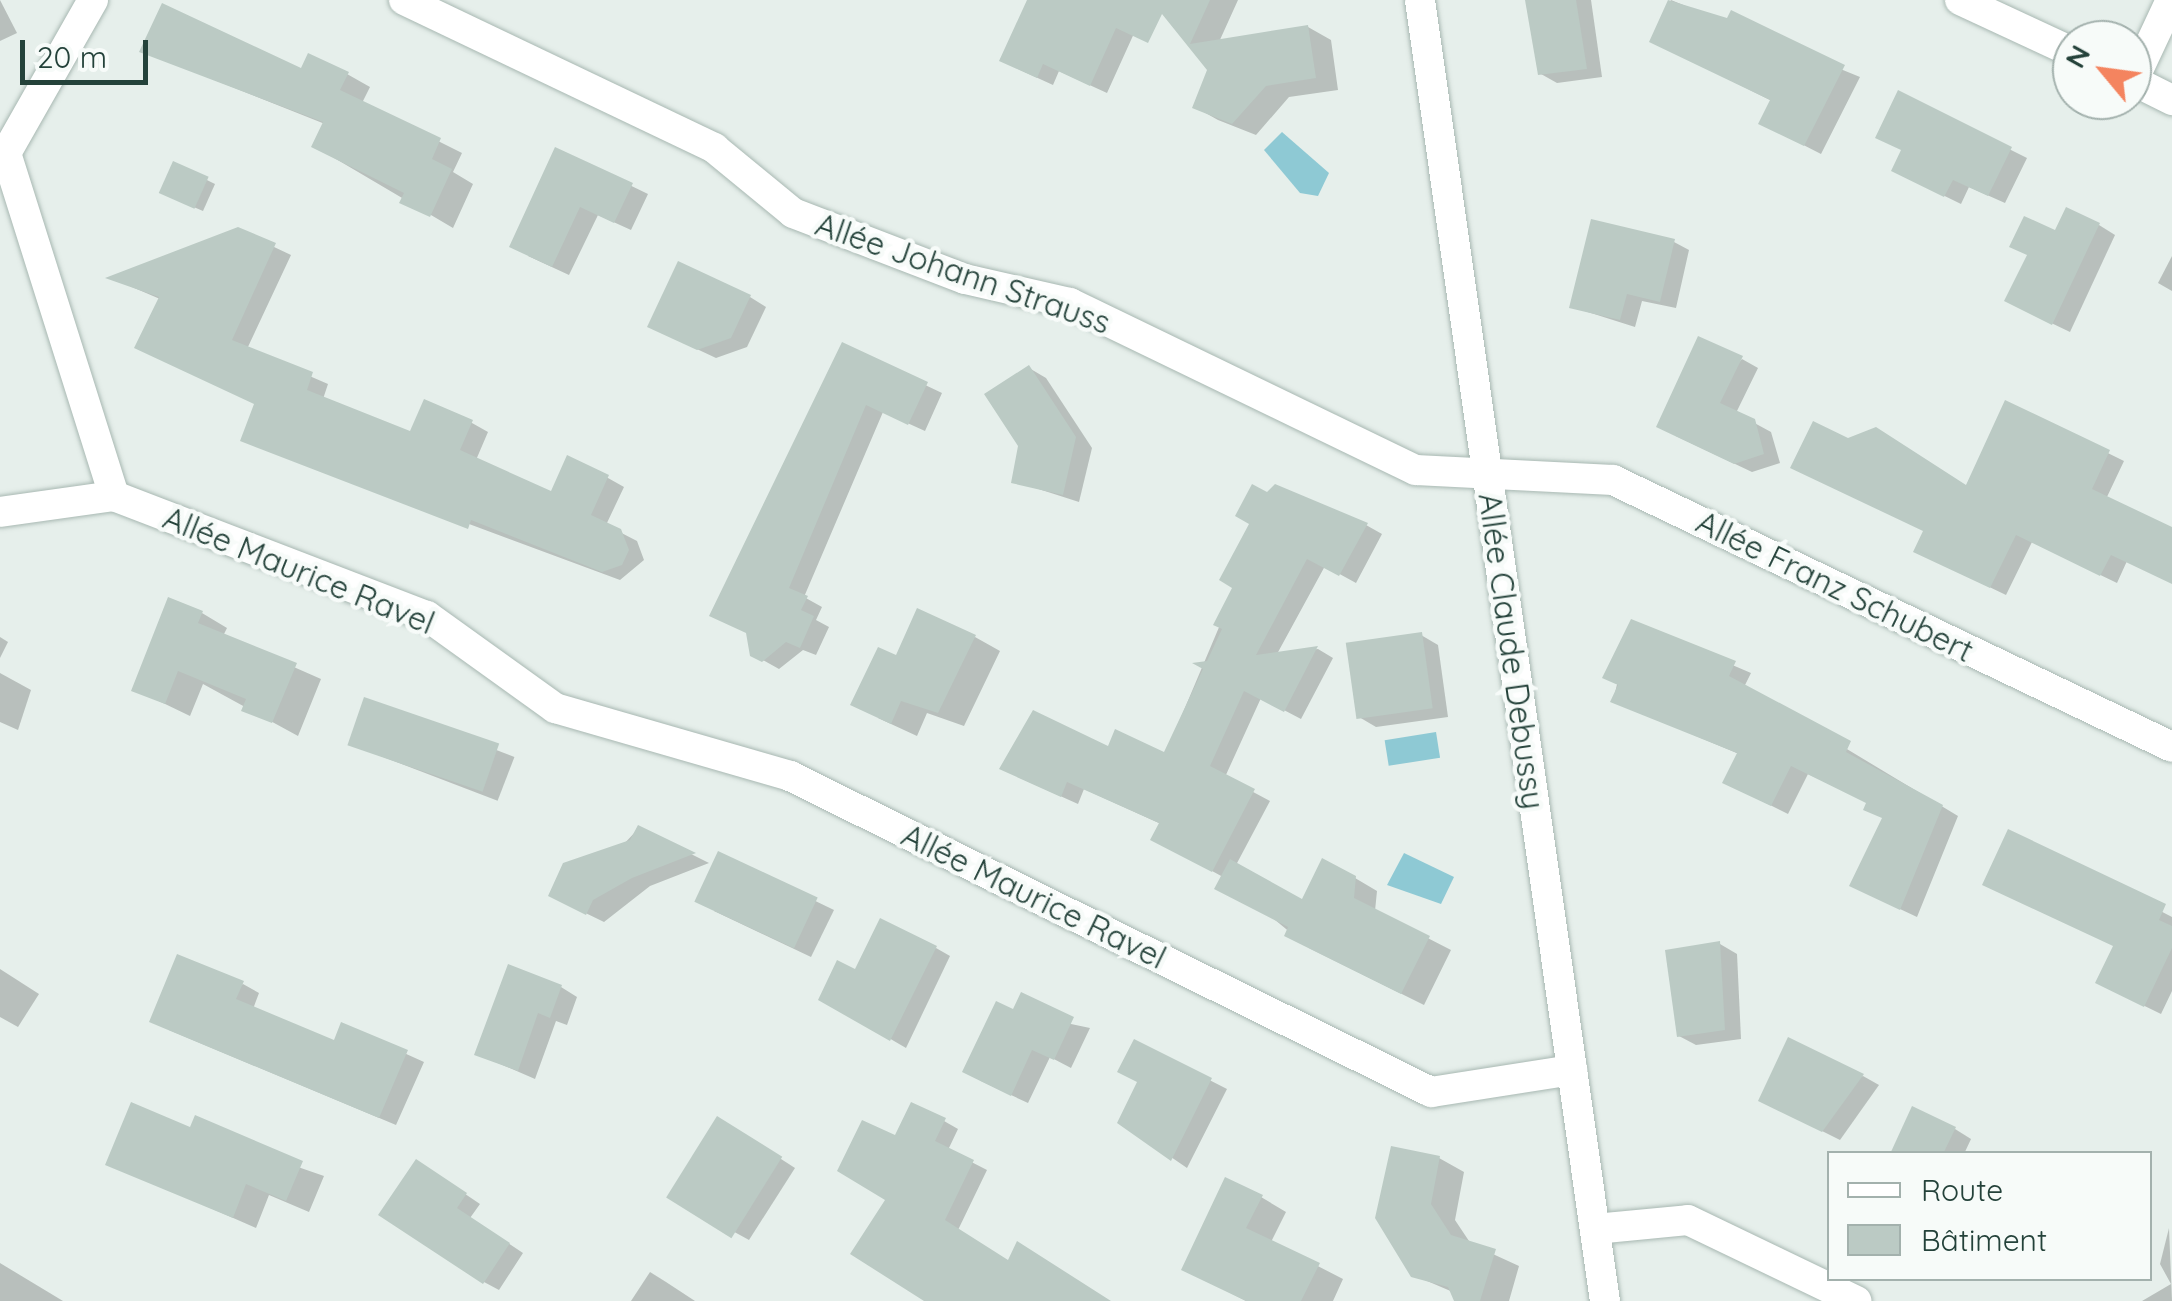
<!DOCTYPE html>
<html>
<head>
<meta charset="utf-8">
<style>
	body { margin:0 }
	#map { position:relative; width:2172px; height:1301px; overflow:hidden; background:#e6efeb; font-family:Quicksand,sans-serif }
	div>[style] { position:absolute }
	.water>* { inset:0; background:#8ec9d4; transform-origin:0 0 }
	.shadow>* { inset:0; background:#0003; transform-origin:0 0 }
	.building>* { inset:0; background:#bbcac4; transform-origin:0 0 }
	.roads { filter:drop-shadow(0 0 2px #a8b8b2) drop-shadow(0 0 2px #a8b8b2) }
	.minor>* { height:30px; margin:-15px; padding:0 15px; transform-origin:15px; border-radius:15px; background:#fff }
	span { translate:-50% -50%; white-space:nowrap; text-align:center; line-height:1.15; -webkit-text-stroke:9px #f7fbf9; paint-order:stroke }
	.street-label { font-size:32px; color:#24423a }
	.legend { position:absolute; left:1827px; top:1151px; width:325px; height:130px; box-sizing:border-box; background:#f7fbf9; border:2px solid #a3b1ad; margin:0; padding:12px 18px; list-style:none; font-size:30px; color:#24423a }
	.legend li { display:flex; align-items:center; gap:20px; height:50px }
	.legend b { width:50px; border:2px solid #a3b1ad }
	.north { position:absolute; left:2052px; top:20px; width:100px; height:100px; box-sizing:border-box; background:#f7fbf9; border:2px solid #a3b1ad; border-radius:50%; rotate:299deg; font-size:28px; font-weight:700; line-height:40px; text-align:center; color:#24423a }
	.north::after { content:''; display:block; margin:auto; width:35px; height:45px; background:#f4845f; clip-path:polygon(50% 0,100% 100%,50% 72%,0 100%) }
	.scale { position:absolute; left:20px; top:40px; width:128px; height:45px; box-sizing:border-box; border:5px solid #24423a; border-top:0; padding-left:12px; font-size:30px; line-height:35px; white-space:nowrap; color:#24423a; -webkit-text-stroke:8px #f7fbf9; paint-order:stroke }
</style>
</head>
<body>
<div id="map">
	<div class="water">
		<i style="clip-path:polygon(1282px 132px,1329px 173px,1318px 196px,1300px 193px,1264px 150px)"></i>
		<i style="left:1436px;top:732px;width:26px;height:52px;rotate:81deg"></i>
		<i style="clip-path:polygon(1404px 853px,1454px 877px,1441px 904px,1387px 885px)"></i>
	</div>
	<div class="shadow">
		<i style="clip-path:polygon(0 0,17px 33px,0 41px)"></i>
		<i style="clip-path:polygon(1030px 0,1106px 0,1141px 18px,1107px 93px,1059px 71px,1053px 85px,1018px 69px)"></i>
		<i style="clip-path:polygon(1170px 0,1238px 0,1219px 42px,1308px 27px,1331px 40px,1338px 90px,1289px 97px,1256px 135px,1218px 120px,1195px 107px,1209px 69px,1164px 13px)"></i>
		<i style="clip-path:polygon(1529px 0,1591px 0,1602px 77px,1557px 83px,1541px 74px)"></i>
		<i style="clip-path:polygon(1671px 0,1860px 77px,1821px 154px,1778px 132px,1772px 101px,1652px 41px)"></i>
		<i style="clip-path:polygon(142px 51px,347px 74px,370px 87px,362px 103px,462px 153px,453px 172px,473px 184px,453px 228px,314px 146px,325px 124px)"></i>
		<i style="clip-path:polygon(1899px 94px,2027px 158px,2005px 203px,1969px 187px,1961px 204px,1910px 179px)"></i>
		<i style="clip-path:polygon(557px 150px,648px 194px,631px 230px,598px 215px,569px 275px,528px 256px)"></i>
		<i style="clip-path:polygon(174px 164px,215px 184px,203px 211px,168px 196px)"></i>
		<i style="clip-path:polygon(2099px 225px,2115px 235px,2070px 332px,2024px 310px,2056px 233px)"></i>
		<i style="clip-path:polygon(238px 230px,291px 255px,247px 349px,328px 384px,323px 399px,411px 434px,425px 402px,472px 423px,488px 432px,476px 460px,552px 494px,568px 459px,608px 478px,624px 487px,606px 525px,637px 541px,644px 560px,620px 580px,243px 440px,257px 404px,160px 299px,111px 278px)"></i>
		<i style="clip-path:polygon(1674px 242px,1689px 250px,1676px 308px,1642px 301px,1635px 327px,1572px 307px)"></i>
		<i style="clip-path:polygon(2172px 256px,2172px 291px,2158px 283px)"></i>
		<i style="clip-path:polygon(750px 297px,766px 307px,747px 347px,716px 358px,667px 335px)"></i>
		<i style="clip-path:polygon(843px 346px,942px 393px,925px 431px,883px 412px,804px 597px,822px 607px,816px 620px,829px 627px,816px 655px,803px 650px,779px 669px,752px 654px)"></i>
		<i style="clip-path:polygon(1742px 359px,1758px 368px,1736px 413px,1771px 432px,1780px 463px,1752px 472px,1676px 436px)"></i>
		<i style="clip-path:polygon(1029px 368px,1046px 378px,1092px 448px,1079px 502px,1014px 481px)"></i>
		<i style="clip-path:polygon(2006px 403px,2124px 461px,2106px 499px,2172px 530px,2172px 565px,2127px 561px,2117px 583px,2032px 542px,2006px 595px,1931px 559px)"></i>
		<i style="clip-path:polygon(1366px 525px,1382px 534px,1356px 583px,1325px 566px,1277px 654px,1318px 649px,1333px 658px,1301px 719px,1261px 698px,1225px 777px,1270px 801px,1236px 865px,1303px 902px,1355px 878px,1377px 891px,1375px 911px,1451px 950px,1424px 1005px,1309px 948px,1223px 877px,1170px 848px,1161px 824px,1084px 789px,1078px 804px,1018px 777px,1110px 749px,1165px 755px,1236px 587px)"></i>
		<i style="clip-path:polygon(202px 613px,227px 628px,223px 636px,321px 679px,298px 736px,203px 684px,190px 716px,134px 689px)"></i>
		<i style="clip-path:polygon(1632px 622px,1751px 673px,1744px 687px,1958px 816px,1917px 917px,1868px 894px,1884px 819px,1869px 803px,1808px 774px,1788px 814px,1742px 791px,1739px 754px,1613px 701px)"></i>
		<i style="clip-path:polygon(1421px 635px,1438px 645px,1448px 717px,1376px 727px,1359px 717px)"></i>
		<i style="clip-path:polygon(0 637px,8px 642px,0 658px)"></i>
		<i style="clip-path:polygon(975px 637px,1000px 651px,964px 726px,927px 713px,917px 736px,878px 718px,897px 658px)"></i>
		<i style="clip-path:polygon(0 673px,31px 690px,18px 730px,0 722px)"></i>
		<i style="left:366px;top:700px;width:159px;height:47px;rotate:21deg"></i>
		<i style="clip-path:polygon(639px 828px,709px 863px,650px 886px,604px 922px,567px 904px)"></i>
		<i style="clip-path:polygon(2010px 833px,2172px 917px,2172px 991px,2161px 1014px,2114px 991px,2115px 946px)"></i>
		<i style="clip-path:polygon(720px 855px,834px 910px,811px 957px,714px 911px)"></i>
		<i style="clip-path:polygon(1720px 944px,1737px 954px,1741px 1039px,1696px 1045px,1679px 1036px)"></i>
		<i style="clip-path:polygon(936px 948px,950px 956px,906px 1048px,822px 999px,857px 973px)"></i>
		<i style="clip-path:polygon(0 969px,39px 994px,18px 1027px,0 1017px)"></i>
		<i style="clip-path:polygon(243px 984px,259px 993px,253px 1009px,335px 1043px,342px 1025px,424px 1062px,396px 1125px,169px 1030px)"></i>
		<i style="clip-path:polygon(561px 987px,577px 997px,567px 1025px,556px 1021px,535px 1079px,477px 1054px)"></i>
		<i style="clip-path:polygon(1014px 1012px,1090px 1028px,1071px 1068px,1050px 1057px,1028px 1103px,981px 1081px)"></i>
		<i style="clip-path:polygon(1135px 1042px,1227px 1089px,1187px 1168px,1120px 1122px,1140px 1082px)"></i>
		<i style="clip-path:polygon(1863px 1076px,1879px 1085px,1840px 1140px,1778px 1109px)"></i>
		<i style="clip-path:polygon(944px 1121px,958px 1129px,948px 1150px,987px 1170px,958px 1230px,1009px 1263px,1108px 1301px,928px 1301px,889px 1199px,896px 1139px)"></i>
		<i style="clip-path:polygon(733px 1128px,795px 1168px,749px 1240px,669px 1196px)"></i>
		<i style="clip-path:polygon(1955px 1129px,1971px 1139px,1964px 1154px,1892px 1154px)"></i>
		<i style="clip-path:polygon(191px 1130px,324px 1176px,309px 1212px,269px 1195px,256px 1228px,108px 1163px)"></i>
		<i style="clip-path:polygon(1439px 1158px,1464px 1172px,1455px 1220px,1471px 1244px,1519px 1266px,1509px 1301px,1474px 1301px,1413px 1275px)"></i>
		<i style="clip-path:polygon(431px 1171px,480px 1204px,470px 1218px,523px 1253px,499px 1290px,484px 1282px)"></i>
		<i style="clip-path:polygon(1261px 1197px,1286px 1212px,1271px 1242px,1343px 1279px,1333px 1301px,1246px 1301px,1184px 1269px)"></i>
		<i style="clip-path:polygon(2169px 1228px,2172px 1301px,2142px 1301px,2171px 1284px,2160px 1264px)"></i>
		<i style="clip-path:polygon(0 1263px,63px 1301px,0 1301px)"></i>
		<i style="clip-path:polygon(650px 1272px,666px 1282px,695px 1301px,631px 1301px)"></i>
	</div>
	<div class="building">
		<i style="clip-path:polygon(1027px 0,1210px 0,1190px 44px,1308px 25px,1316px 78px,1266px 86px,1232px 124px,1192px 108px,1207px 70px,1162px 14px,1148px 43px,1116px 28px,1090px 86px,1043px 64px,1037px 78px,999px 61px)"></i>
		<i style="clip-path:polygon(1525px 0,1576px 0,1587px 69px,1538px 75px)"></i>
		<i style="clip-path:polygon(1668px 0,1727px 18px,1731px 10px,1845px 65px,1804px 146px,1758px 124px,1770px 100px,1649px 42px)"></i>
		<i style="clip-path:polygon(162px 3px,301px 68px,308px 53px,349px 72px,340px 90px,441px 138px,432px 159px,452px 169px,430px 217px,399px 203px,404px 193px,311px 147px,323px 122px,139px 52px)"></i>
		<i style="clip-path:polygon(1898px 90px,2012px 147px,1988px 196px,1953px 180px,1944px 197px,1891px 171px,1901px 150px,1875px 138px)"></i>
		<i style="clip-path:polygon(555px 147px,633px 183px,614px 223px,580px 207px,552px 267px,509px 247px)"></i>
		<i style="left:173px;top:161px;width:39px;height:35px;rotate:24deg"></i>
		<i style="clip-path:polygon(2066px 207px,2100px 223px,2052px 325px,2004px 301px,2027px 255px,2009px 247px,2024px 216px,2055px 230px)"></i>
		<i style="clip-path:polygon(1591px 219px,1675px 239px,1660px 302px,1627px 294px,1620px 320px,1569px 308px)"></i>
		<i style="clip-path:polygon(238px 227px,276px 243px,232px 340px,313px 372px,307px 390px,410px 431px,424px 399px,473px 420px,460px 450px,551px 491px,567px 455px,609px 475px,591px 515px,621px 529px,629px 550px,622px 565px,602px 572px,471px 520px,468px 529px,240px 441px,254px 404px,134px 348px,159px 297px,105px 278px)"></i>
		<i style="clip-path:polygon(678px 261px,751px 295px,731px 338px,697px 350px,647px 327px)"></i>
		<i style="clip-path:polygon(1698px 336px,1743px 356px,1720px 403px,1755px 419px,1764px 454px,1734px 464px,1656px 427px)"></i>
		<i style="clip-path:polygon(842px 342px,928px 382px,908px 425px,866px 405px,789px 588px,808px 596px,801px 610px,814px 616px,800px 648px,786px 642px,762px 662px,750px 656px,746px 633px,709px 616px)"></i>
		<i style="clip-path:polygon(1029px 365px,1076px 437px,1063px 495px,1011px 483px,1018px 446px,984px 394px)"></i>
		<i style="clip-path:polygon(2005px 400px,2110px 450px,2092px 489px,2172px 527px,2172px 584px,2111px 555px,2100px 576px,2016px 535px,1990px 588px,1913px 552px,1923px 531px,1790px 468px,1813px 421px,1848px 438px,1876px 427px,1966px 485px)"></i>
		<i style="clip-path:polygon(1252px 484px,1267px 492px,1275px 484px,1368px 523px,1339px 576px,1307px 559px,1256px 655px,1318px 646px,1284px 712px,1244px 691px,1210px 766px,1255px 789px,1212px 872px,1150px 840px,1159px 823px,1067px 782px,1061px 797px,999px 769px,1033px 710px,1108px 746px,1115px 729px,1164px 752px,1203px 669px,1192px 663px,1207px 661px,1222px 629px,1213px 625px,1232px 588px,1219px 580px,1249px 524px,1235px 516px)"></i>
		<i style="clip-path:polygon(168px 597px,203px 611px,198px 623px,297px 663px,272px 723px,241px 711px,246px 699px,178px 671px,165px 704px,131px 691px)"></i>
		<i style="clip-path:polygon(917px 608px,976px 635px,938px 713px,901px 701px,891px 724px,850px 705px,878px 647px,896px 655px)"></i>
		<i style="clip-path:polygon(1631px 619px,1736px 661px,1729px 676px,1851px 741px,1846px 752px,1943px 805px,1900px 910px,1849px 886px,1882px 818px,1863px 810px,1866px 803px,1791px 766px,1771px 806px,1722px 783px,1737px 753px,1610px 702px,1618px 685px,1602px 678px)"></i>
		<i style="left:1422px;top:632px;width:77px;height:77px;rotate:82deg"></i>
		<i style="left:364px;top:697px;width:143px;height:51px;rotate:19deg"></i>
		<i style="clip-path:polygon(638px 825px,696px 853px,632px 878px,593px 900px,586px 915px,548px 896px,563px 863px,630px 840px)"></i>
		<i style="clip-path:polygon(2008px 829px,2166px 904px,2159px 920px,2172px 926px,2172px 948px,2144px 1007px,2095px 983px,2113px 946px,1982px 885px)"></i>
		<i style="left:718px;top:851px;width:110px;height:56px;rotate:25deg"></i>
		<i style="clip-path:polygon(1322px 858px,1356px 876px,1354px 898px,1430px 936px,1401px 994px,1284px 936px,1288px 927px,1214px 889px,1230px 859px,1302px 899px)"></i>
		<i style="clip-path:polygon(880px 918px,937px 946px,890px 1041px,818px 1000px,837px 960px,855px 969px)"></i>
		<i style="clip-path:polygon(1720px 941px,1725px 1030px,1677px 1037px,1665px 950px)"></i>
		<i style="clip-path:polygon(177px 954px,244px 981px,236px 999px,334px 1040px,341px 1022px,408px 1050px,379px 1118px,149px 1022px)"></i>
		<i style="clip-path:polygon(508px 964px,562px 985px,550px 1018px,538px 1013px,518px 1071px,474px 1055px)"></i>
		<i style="clip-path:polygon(1021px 992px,1074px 1017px,1054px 1060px,1032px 1050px,1011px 1096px,962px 1072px,996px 1001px,1013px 1009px)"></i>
		<i style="clip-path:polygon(1788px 1037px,1864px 1074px,1822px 1132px,1758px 1101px)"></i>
		<i style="clip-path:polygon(1134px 1039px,1212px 1078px,1171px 1161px,1117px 1123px,1137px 1082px,1117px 1072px)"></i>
		<i style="clip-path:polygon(131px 1102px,190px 1127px,195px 1115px,303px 1161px,286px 1201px,246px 1184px,233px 1218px,105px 1165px)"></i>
		<i style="clip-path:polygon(911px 1102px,946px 1118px,935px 1141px,974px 1160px,945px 1220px,1008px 1260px,1017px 1241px,1111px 1301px,924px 1301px,850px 1254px,885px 1200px,837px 1171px,862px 1120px,895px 1135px)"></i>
		<i style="clip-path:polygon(1912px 1106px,1956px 1127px,1943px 1154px,1890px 1154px)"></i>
		<i style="left:717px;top:1116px;width:77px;height:96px;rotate:32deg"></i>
		<i style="clip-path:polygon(1391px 1146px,1440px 1156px,1431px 1204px,1451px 1235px,1496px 1249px,1480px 1301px,1454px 1301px,1448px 1287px,1411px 1277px,1375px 1218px)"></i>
		<i style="clip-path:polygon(416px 1159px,467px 1193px,457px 1208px,510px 1243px,483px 1284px,378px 1215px)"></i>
		<i style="clip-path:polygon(1225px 1177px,1263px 1195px,1246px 1228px,1320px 1263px,1301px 1301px,1246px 1301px,1181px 1270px)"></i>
	</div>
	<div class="roads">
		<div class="minor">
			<i style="left:93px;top:0;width:176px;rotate:119.6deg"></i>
			<i style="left:6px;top:153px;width:360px;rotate:72.5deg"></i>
			<i style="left:114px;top:496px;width:335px;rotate:21deg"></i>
			<i style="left:427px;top:616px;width:158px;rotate:35.7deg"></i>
			<i style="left:555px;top:708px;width:245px;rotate:16.1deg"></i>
			<i style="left:790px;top:776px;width:715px;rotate:26.24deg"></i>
			<i style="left:1431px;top:1092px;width:143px;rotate:-8.9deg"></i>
			<i style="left:404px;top:0;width:344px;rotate:25.5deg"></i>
			<i style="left:714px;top:148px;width:102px;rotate:39.4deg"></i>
			<i style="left:793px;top:213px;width:184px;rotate:21deg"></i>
			<i style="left:965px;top:279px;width:108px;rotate:12.9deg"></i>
			<i style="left:1070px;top:303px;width:384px;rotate:25.8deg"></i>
			<i style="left:1416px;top:470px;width:197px;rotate:2.9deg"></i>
			<i style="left:1613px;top:480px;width:619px;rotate:25.53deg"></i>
			<i style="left:1420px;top:0;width:1314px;rotate:81.91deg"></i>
			<i style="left:1960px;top:0;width:123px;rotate:24.9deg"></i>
			<i style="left:2132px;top:80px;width:45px;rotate:26.6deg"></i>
			<i style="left:2133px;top:81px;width:89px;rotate:-64.9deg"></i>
			<i style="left:0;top:512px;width:115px;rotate:-8deg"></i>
			<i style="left:1595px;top:1229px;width:93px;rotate:-5.5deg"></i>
			<i style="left:1688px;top:1220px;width:187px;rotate:25.7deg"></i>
		</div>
	</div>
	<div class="street-label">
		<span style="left:963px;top:273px;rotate:19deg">Allée Johann Strauss</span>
		<span style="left:299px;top:570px;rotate:22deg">Allée Maurice Ravel</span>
		<span style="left:1835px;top:586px;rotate:26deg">Allée Franz Schubert</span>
		<span style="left:1512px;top:651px;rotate:82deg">Allée Claude Debussy</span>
		<span style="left:1034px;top:896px;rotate:26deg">Allée Maurice Ravel</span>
	</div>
	<ul class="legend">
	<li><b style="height:12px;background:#fff"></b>Route</li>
	<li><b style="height:28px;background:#bbcac4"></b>Bâtiment</li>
	</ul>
	<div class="north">N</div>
	<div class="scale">20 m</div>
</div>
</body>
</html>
